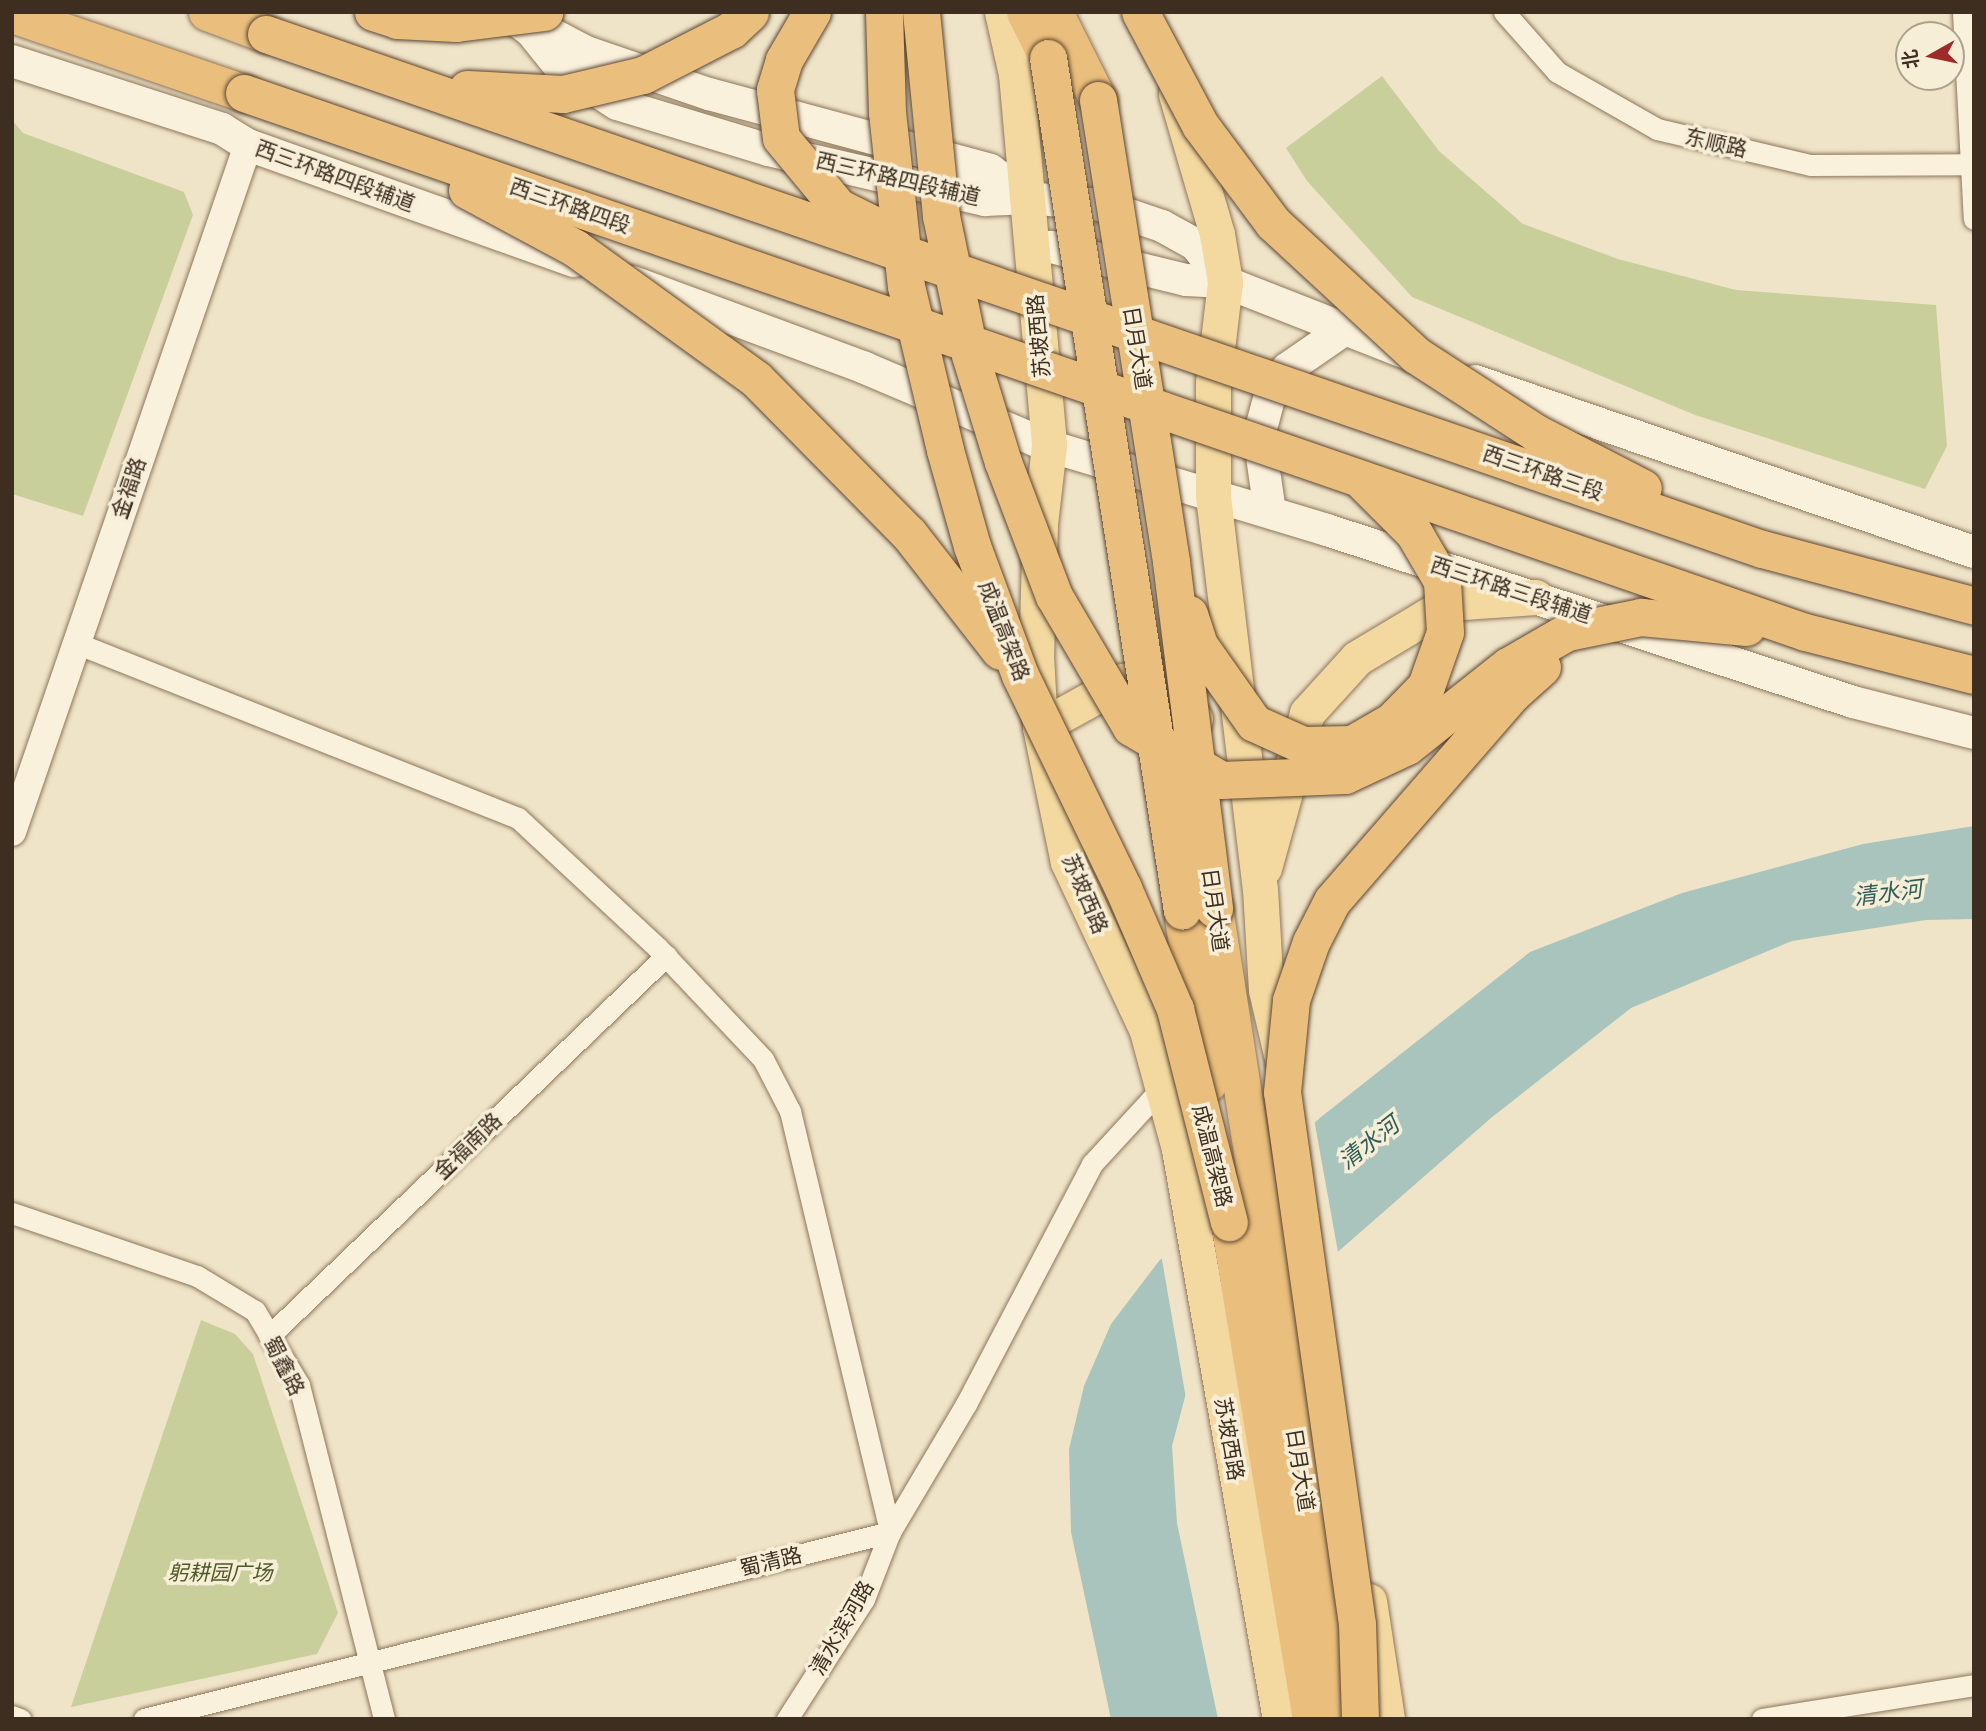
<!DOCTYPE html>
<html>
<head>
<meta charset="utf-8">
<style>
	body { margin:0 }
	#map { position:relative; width:1986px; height:1731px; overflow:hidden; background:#f0e4c8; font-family:Bitter,"Noto Sans SC",serif }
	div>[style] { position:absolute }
	.green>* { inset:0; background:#c9cf9b }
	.water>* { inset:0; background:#a9c4bc }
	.pier>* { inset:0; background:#f0e4c8 }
	.roads { filter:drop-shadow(0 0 2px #8d765c) drop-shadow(0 0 2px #8d765c) }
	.minor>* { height:21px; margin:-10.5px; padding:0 10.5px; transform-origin:10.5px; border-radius:10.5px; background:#faf1dc }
	.tertiary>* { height:28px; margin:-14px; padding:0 14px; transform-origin:14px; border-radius:14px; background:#faf1dc }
	.secondary>* { height:32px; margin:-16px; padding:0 16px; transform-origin:16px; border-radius:16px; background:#faf1dc }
	.primary>* { height:35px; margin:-17.5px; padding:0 17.5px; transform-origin:17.5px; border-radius:17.5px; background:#f3d9a0 }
	.trunk>* { height:37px; margin:-18.5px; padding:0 18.5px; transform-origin:18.5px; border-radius:18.5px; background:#eabe7c }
	.bridges { filter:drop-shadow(0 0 2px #5b4430) drop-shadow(0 0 2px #5b4430) }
	.trunk-bridge>* { height:37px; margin:-18.5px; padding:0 18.5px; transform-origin:18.5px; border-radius:18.5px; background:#eabe7c }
	span { translate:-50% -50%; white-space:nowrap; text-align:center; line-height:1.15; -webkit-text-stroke:7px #f7eed8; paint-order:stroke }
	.street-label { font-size:21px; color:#3d2e20 }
	.park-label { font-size:21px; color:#4d5a26; font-style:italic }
	.water-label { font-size:23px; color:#2f5d5a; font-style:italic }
	.frame { position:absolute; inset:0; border:14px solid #3d2e20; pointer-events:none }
	.north { position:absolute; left:1895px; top:21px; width:70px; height:70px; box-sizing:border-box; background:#f7eed8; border:2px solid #ada18e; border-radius:50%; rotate:261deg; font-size:19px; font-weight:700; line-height:28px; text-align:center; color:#3d2e20 }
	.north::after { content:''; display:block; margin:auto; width:24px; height:32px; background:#9e2a2b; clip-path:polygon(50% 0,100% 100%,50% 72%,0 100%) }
</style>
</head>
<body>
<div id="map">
	<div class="green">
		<i style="clip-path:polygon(1382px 76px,1439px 151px,1523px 224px,1618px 259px,1736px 290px,1936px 305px,1947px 446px,1925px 489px,1695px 415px,1412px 297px,1307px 181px,1286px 148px)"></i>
		<i style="clip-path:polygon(12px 120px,23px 133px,184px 192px,193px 215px,83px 516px,12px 494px)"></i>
		<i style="clip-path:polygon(201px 1320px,235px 1334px,253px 1354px,338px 1613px,317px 1654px,71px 1707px)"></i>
	</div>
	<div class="water">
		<i style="clip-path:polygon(1974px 826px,1974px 919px,1926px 920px,1792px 941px,1631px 1008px,1491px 1118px,1189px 1382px,1172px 1446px,1177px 1523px,1218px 1719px,1111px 1719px,1071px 1532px,1069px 1449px,1084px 1386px,1111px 1324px,1159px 1261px,1321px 1117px,1530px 952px,1682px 893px,1863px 844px)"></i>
	</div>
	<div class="pier">
		<i style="clip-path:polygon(1314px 1119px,1338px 1252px,1192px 1384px,1187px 1404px,1161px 1254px)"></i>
	</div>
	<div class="roads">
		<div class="minor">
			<i style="left:1504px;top:12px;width:80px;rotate:48.5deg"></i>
			<i style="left:1557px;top:72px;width:115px;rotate:29.7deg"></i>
			<i style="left:1657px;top:129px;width:157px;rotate:13.2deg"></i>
			<i style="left:1810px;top:165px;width:164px;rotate:-0.3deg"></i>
			<i style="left:1963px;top:12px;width:207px;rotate:87deg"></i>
			<i style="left:76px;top:643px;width:475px;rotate:21.6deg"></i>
			<i style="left:518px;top:818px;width:190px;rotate:42.9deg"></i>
			<i style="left:657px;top:947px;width:154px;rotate:46.6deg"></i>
			<i style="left:763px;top:1059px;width:59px;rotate:62.6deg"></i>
			<i style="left:790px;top:1111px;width:433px;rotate:76.6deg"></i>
			<i style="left:890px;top:1532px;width:72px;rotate:111.2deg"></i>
			<i style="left:864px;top:1599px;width:143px;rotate:122.7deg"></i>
			<i style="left:12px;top:1213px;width:195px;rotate:18.8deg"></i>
			<i style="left:197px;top:1276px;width:68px;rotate:31.1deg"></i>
			<i style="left:255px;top:1311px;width:86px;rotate:59.3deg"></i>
			<i style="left:299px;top:1385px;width:345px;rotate:75.7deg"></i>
			<i style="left:269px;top:1336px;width:550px;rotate:-43.75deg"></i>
			<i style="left:12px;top:1716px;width:9px;rotate:21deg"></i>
			<i style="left:144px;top:1719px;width:769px;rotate:-14.07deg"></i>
			<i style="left:890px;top:1532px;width:149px;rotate:-59.3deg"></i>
			<i style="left:966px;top:1404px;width:271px;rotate:-62.3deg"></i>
			<i style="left:1092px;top:1164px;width:103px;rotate:-47.4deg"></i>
			<i style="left:1762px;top:1719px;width:215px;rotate:-9.1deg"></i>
		</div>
		<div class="tertiary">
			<i style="left:12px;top:832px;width:726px;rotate:-71.04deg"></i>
		</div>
		<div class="secondary">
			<i style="left:505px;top:12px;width:32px;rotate:36deg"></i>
			<i style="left:531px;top:31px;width:45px;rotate:51.3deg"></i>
			<i style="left:559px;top:66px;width:69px;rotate:33.2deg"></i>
			<i style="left:617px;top:104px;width:158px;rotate:16.9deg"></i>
			<i style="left:768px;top:150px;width:223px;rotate:13deg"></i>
			<i style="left:985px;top:200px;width:44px;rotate:-2.6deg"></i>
			<i style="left:1029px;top:198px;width:71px;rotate:5.6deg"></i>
			<i style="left:1100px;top:205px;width:65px;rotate:18.7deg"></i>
			<i style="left:1162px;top:226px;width:38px;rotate:29deg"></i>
			<i style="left:1195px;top:244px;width:48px;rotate:51.7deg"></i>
			<i style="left:531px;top:23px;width:62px;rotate:27.8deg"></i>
			<i style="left:586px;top:52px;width:130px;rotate:18.9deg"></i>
			<i style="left:709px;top:94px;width:291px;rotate:15.1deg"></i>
			<i style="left:990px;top:170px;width:48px;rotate:35.7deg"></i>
			<i style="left:12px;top:61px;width:221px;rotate:17.9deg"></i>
			<i style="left:222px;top:129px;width:31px;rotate:32deg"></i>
			<i style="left:248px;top:145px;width:346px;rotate:19.6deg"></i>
			<i style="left:1031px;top:250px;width:20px;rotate:-9deg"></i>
			<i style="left:1051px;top:247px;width:139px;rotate:13.7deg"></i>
			<i style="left:1186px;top:280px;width:39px;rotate:3deg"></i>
			<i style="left:1225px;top:282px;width:200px;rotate:21.4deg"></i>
			<i style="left:633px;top:282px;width:247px;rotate:20.3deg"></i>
			<i style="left:865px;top:368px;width:200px;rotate:23deg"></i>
			<i style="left:1049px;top:446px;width:290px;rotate:16.8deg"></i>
			<i style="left:1327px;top:530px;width:553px;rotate:18.11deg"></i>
			<i style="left:1853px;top:702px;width:125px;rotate:14.4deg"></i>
			<i style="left:1475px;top:381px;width:527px;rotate:18.92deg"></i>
			<i style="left:1270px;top:512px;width:77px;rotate:-98.2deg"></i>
			<i style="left:1259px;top:436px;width:38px;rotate:-75deg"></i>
			<i style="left:1269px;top:399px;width:35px;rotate:-59deg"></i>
			<i style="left:1287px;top:369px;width:70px;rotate:-34.6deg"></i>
		</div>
		<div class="primary">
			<i style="left:1002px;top:12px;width:64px;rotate:77.3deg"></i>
			<i style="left:1016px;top:74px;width:373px;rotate:84.9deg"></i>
			<i style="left:1049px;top:446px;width:79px;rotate:96.6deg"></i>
			<i style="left:1040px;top:524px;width:131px;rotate:91.7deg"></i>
			<i style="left:1036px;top:655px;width:72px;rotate:86.8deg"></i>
			<i style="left:1040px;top:727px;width:138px;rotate:78.3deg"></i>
			<i style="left:1068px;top:862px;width:187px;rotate:64.9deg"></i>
			<i style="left:1147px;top:1031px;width:122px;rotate:74.8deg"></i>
			<i style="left:1179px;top:1149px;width:579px;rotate:79.95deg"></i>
			<i style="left:1176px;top:94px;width:146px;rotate:73.7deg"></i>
			<i style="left:1217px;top:234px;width:49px;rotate:80.5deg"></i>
			<i style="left:1225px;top:282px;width:101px;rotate:96.8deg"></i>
			<i style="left:1213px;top:382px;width:114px;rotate:90deg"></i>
			<i style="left:1213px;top:496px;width:396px;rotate:83.2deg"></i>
			<i style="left:1260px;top:889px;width:101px;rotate:86.6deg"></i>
			<i style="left:1266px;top:990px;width:71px;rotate:76.9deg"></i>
			<i style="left:1040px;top:727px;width:95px;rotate:-29deg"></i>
			<i style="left:1123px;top:681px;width:40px;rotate:-5.7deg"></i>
			<i style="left:1163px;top:677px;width:53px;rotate:52.7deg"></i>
			<i style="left:1264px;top:868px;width:161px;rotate:-74.5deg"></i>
			<i style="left:1307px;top:713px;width:74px;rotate:-47.7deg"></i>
			<i style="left:1357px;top:658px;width:107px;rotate:-30.9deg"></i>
			<i style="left:1449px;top:603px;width:87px;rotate:-3.9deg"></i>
			<i style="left:1369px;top:1601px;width:119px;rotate:81.3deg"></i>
		</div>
		<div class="trunk">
			<i style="left:207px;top:12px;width:63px;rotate:20.4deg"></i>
			<i style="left:1025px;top:12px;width:51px;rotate:63.4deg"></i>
			<i style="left:1054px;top:12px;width:98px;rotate:63.4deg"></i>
			<i style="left:12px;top:14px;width:245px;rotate:18.8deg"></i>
			<i style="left:1214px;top:908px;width:821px;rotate:81.17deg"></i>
			<i style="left:1182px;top:911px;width:174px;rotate:81.4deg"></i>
			<i style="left:1224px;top:1192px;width:534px;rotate:80.63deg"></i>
		</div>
	</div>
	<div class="bridges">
		<div class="trunk-bridge">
			<i style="left:373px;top:12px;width:25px;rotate:18deg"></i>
			<i style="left:397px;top:20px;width:59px;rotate:2.9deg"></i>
			<i style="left:456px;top:23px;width:89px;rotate:-7.1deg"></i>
			<i style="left:812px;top:12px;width:56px;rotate:120.3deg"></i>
			<i style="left:784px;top:60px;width:31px;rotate:107deg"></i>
			<i style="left:775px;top:90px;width:48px;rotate:82.9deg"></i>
			<i style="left:781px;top:138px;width:89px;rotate:50.4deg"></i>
			<i style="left:838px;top:207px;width:40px;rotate:26.6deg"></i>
			<i style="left:884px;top:12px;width:100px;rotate:88.3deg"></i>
			<i style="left:887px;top:112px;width:175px;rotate:83.8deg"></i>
			<i style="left:906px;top:286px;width:169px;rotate:76.6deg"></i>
			<i style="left:945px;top:450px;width:100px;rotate:74.3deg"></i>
			<i style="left:972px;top:546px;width:138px;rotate:69.6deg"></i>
			<i style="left:1020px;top:675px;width:237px;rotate:64.2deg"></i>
			<i style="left:1123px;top:888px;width:132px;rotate:66.7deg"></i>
			<i style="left:1175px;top:1009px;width:220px;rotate:75.8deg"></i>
			<i style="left:921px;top:12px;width:205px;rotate:84.4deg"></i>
			<i style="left:941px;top:216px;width:142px;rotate:78.2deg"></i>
			<i style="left:970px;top:355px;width:112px;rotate:72.9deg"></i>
			<i style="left:1003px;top:462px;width:143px;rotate:69.2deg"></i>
			<i style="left:1054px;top:596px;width:152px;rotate:59.6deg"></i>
			<i style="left:1131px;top:727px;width:104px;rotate:30.5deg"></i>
			<i style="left:1221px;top:780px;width:124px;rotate:-2.3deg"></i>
			<i style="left:1345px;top:775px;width:68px;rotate:-25.1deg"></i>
			<i style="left:1407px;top:746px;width:129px;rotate:-38.4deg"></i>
			<i style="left:1508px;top:666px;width:68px;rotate:-30deg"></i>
			<i style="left:1567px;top:632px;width:76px;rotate:-11.5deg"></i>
			<i style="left:1641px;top:617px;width:106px;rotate:5.4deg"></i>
			<i style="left:1140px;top:12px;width:128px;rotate:62deg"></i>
			<i style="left:1200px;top:125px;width:122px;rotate:53.3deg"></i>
			<i style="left:1273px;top:223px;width:195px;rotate:42.7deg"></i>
			<i style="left:1416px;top:355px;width:143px;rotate:33deg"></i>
			<i style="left:1536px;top:433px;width:120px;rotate:27.2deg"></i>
			<i style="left:266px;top:34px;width:1582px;rotate:19deg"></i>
			<i style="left:1762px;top:549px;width:220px;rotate:15deg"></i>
			<i style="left:1048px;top:58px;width:863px;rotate:81.07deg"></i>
			<i style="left:467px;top:89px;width:96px;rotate:3deg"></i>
			<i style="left:563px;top:94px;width:82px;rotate:-13.4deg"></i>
			<i style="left:643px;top:75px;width:99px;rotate:-27.1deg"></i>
			<i style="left:731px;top:30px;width:26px;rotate:-43deg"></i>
			<i style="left:244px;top:93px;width:1651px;rotate:19.05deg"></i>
			<i style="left:1805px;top:632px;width:174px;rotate:14.3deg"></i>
			<i style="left:1098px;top:100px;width:468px;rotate:81deg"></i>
			<i style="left:1171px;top:562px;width:349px;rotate:82.9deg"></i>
			<i style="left:467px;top:190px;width:123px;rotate:28.2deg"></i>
			<i style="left:575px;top:248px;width:223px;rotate:35.9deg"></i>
			<i style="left:756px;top:379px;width:218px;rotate:45.4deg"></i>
			<i style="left:909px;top:534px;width:148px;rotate:52.1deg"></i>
			<i style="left:1189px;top:614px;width:33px;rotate:72deg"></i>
			<i style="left:1199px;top:645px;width:95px;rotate:54.8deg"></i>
			<i style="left:1254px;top:723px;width:54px;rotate:24.2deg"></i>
			<i style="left:1303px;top:745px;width:49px;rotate:-1.2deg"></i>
			<i style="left:1352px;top:744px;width:46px;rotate:-29.9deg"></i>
			<i style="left:1392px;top:721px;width:49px;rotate:-45.8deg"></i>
			<i style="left:1426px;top:686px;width:57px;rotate:-70.6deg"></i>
			<i style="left:1445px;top:632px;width:51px;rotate:-93.4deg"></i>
			<i style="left:1442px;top:581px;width:56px;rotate:-120.3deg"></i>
			<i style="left:1414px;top:533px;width:74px;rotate:-135deg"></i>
			<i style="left:1360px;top:1719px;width:95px;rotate:-91.8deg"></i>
			<i style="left:1357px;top:1624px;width:537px;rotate:-98.02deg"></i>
			<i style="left:1282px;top:1092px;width:92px;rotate:-84.4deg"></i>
			<i style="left:1291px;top:1000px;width:61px;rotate:-71deg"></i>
			<i style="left:1311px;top:942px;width:46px;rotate:-62.9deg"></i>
			<i style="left:1332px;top:901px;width:276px;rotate:-49deg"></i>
			<i style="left:1513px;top:693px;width:39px;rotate:-42deg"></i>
		</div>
	</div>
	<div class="street-label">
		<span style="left:1716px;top:143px;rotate:13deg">东顺路</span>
		<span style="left:335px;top:176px;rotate:20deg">西三环路四段辅道</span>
		<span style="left:898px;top:179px;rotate:13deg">西三环路四段辅道</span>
		<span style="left:570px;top:206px;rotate:19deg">西三环路四段</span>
		<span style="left:1039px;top:336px;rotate:-95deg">苏坡西路</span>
		<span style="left:1137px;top:348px;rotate:81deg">日月大道</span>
		<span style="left:1543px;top:473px;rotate:19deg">西三环路三段</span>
		<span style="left:129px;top:488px;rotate:-71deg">金福路</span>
		<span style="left:1511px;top:590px;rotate:18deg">西三环路三段辅道</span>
		<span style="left:1004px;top:631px;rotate:69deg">成温高架路</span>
		<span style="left:1085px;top:894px;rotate:67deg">苏坡西路</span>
		<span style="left:1215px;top:910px;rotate:82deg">日月大道</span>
		<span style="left:468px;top:1146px;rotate:-44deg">金福南路</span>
		<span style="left:1212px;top:1156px;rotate:76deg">成温高架路</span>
		<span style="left:284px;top:1366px;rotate:63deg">蜀鑫路</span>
		<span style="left:1229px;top:1439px;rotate:80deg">苏坡西路</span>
		<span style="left:1300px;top:1470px;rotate:81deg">日月大道</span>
		<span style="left:771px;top:1562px;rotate:-14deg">蜀清路</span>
		<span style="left:842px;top:1628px;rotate:-60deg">清水滨河路</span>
	</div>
	<div class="park-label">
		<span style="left:220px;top:1573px">躬耕园广场</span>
	</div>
	<div class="water-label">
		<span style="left:1888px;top:893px;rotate:-7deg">清水河</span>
		<span style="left:1369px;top:1143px;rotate:-38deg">清水河</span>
	</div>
	<div class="frame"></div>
	<div class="north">北</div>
</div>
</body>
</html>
